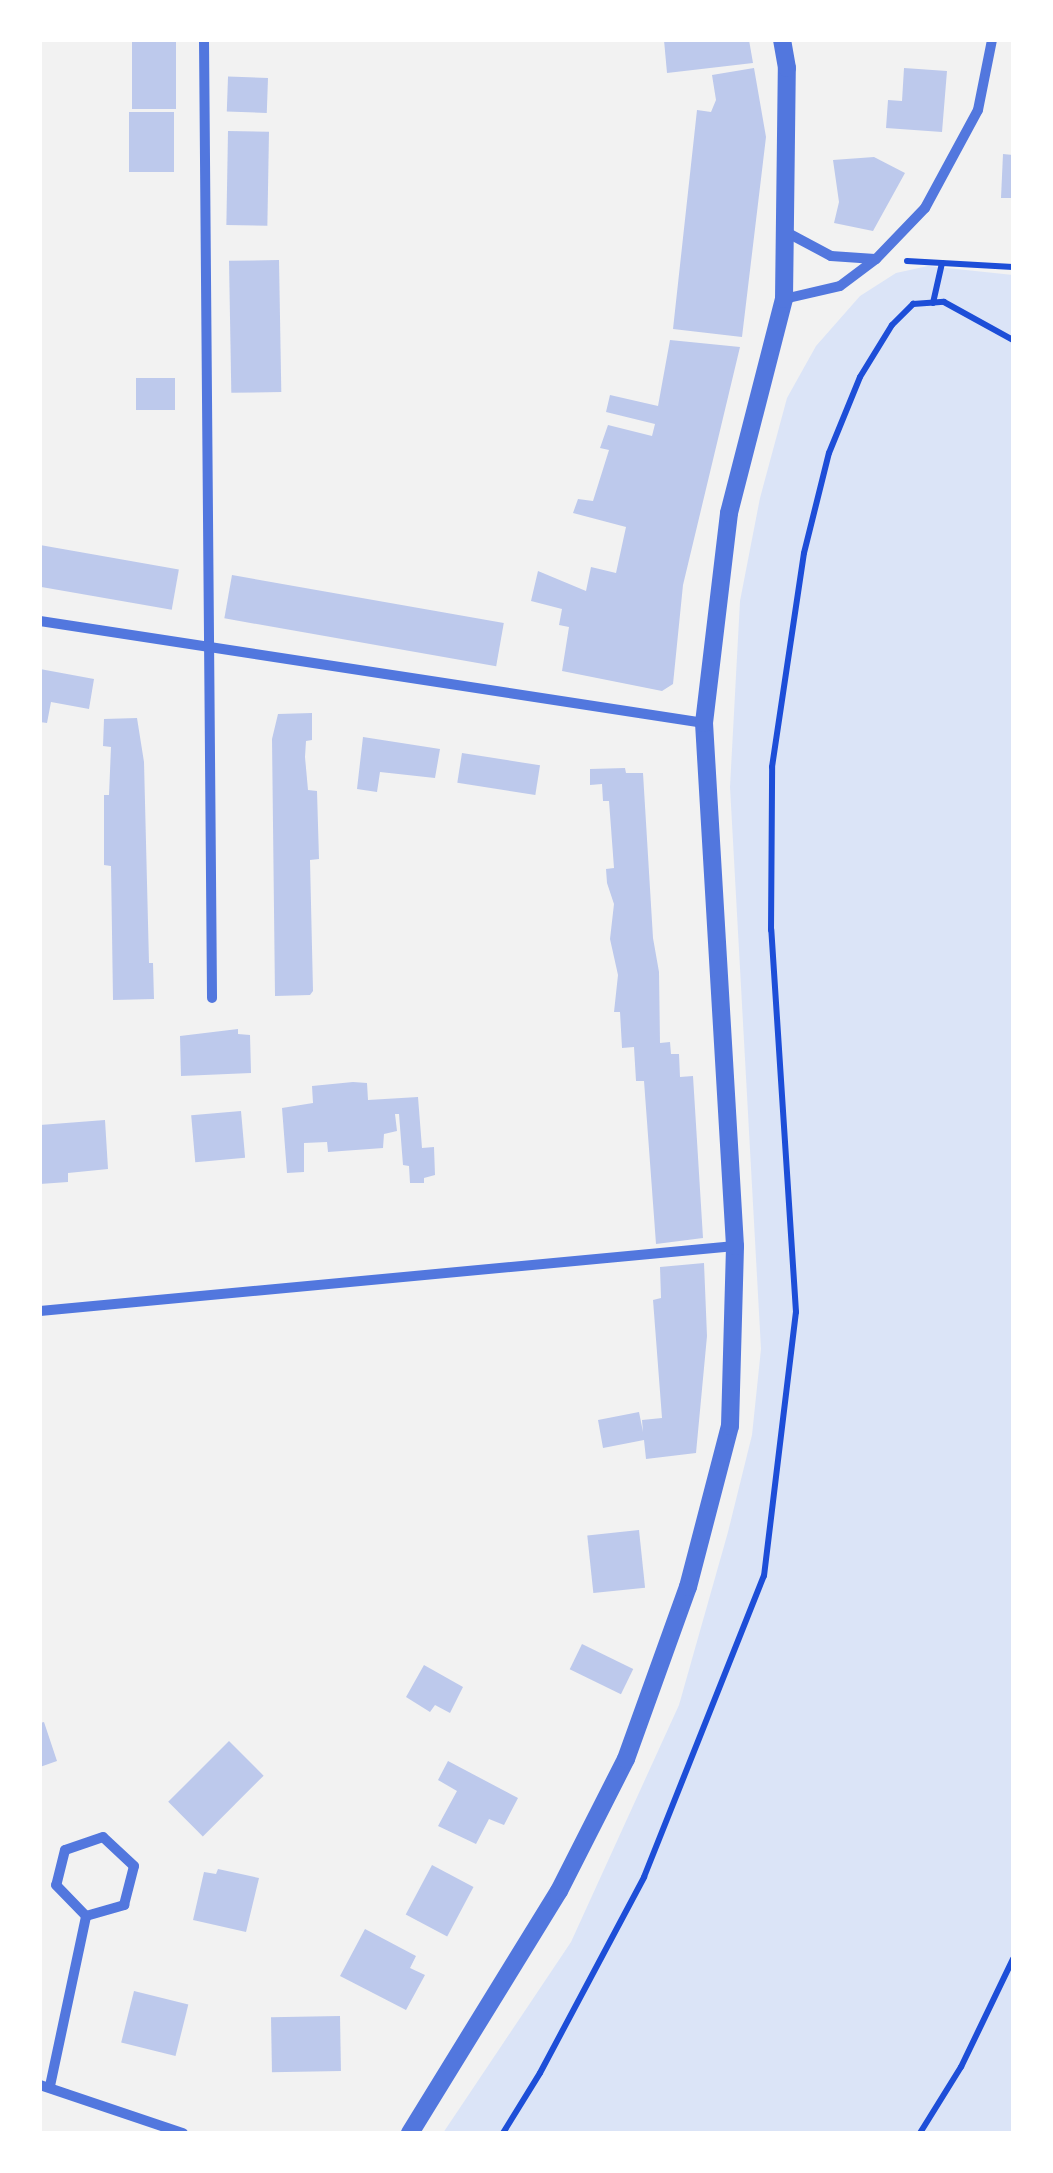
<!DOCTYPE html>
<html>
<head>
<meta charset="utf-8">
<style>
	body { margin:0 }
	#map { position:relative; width:1053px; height:2173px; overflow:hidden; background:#f2f2f2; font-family:Figtree,sans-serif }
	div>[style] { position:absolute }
	.green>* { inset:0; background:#dbe4f7 }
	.building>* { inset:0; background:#bdc9ec; transform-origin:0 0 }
	.path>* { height:6px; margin:-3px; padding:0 3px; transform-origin:3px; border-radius:3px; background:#1d4ed8 }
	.minor>* { height:10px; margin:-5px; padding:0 5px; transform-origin:5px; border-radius:5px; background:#5277de }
	.tertiary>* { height:18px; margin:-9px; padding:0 9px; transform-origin:9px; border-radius:9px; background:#5277de }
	span { translate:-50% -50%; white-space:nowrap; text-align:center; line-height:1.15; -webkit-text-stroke:8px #fff; paint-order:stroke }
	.frame { position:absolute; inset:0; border:42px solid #fff; pointer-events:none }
</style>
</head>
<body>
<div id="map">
	<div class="green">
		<i style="clip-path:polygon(928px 266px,1013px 275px,1013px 2133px,443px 2133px,571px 1942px,679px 1705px,728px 1532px,752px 1435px,761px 1349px,730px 787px,740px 601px,760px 498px,787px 398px,816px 346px,860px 296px,896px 273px)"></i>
	</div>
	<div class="building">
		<i style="left:132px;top:40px;width:44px;height:69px"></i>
		<i style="clip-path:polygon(664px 40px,749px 40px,753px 63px,667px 73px)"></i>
		<i style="clip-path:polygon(754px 68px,766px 137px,742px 337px,673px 329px,697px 110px,711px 112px,716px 100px,712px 75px)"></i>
		<i style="clip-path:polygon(904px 68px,947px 71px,942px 132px,886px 128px,888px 100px,902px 101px)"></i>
		<i style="left:268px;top:78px;width:35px;height:40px;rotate:92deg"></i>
		<i style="left:129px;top:112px;width:45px;height:60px"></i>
		<i style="left:228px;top:131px;width:41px;height:94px;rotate:1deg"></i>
		<i style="clip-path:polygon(1003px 154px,1013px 155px,1013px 198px,1001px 198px)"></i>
		<i style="clip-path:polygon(874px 157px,905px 173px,873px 231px,834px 223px,839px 202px,833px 160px)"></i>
		<i style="left:279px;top:260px;width:132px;height:50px;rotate:89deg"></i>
		<i style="clip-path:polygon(670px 340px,740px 347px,683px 585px,673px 684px,662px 691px,562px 671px,569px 627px,559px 625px,562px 609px,531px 601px,538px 571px,586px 591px,591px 567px,616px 573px,626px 527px,573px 513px,578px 499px,593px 501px,609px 450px,600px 448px,608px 425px,652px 436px,655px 424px,606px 412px,610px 395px,658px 406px)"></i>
		<i style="left:136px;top:378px;width:39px;height:32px"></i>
		<i style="left:40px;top:545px;width:141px;height:41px;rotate:10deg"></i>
		<i style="left:232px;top:575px;width:276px;height:44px;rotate:10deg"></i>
		<i style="clip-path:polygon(40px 669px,94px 679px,89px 709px,51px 702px,47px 723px,40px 722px)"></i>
		<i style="clip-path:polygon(312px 713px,312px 740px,306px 741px,305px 757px,308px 790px,317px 791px,319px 859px,310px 860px,313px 991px,310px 995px,275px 996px,272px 739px,278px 714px)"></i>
		<i style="clip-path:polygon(137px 718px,144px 762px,149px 963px,153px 963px,154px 999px,113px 1000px,111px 866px,104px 865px,104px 795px,109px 795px,111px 747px,103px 746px,104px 719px)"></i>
		<i style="clip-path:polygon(363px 737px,440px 749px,435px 778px,380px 772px,377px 792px,357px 789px)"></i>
		<i style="left:462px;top:753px;width:79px;height:30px;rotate:9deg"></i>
		<i style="clip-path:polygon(625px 768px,626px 773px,643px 773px,653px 938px,659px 972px,660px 1043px,670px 1042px,671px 1054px,679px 1054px,680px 1077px,693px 1076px,703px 1238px,656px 1244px,644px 1081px,636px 1081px,634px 1047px,622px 1048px,620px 1012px,614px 1012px,618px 975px,610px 939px,614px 904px,607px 883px,606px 869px,614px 868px,609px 801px,603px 801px,602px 784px,590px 785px,590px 769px)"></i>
		<i style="clip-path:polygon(238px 1029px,238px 1034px,250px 1035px,251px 1073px,181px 1076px,180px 1036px)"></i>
		<i style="clip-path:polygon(353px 1082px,367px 1083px,368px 1100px,418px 1097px,422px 1148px,434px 1147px,435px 1175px,424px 1178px,424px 1183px,410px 1183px,409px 1166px,403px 1165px,399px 1114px,395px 1114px,397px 1131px,384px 1134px,383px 1148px,328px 1152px,327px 1142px,304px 1143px,304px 1172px,287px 1173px,282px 1108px,313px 1103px,312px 1086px)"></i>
		<i style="left:241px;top:1111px;width:47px;height:50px;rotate:85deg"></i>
		<i style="clip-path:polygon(105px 1120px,108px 1169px,68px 1173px,68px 1182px,40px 1184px,40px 1125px)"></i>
		<i style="clip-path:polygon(704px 1263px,707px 1336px,696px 1453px,646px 1459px,644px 1440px,603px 1448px,598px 1420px,639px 1412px,643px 1432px,642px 1420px,662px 1418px,653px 1300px,661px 1298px,660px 1267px)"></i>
		<i style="left:639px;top:1530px;width:58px;height:52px;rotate:84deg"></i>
		<i style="left:582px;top:1644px;width:57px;height:28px;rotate:26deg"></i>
		<i style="clip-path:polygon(424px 1665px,463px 1687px,450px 1713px,435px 1705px,430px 1712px,406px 1697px)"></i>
		<i style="clip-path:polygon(44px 1722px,57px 1761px,40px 1767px,40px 1723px)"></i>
		<i style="left:229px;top:1741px;width:49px;height:86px;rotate:45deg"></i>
		<i style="clip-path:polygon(448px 1761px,518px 1798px,504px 1825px,489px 1819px,476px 1844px,438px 1826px,457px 1791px,438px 1780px)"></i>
		<i style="left:432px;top:1865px;width:47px;height:56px;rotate:28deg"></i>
		<i style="clip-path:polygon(218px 1869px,259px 1878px,246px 1932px,193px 1920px,204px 1872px,216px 1874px)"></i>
		<i style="clip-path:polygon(365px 1929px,416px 1956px,410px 1968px,425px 1975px,406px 2010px,340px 1976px)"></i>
		<i style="left:134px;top:1991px;width:56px;height:53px;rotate:14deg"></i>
		<i style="left:340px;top:2016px;width:55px;height:69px;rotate:89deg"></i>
	</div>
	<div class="path">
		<i style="left:907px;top:261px;width:106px;rotate:3.2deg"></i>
		<i style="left:933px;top:303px;width:41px;rotate:-77.3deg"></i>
		<i style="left:503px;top:2133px;width:70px;rotate:-58.3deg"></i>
		<i style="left:540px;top:2073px;width:222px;rotate:-62deg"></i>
		<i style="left:644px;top:1877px;width:324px;rotate:-68.3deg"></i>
		<i style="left:764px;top:1576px;width:266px;rotate:-83.1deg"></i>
		<i style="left:796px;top:1312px;width:383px;rotate:-93.7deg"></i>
		<i style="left:771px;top:930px;width:163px;rotate:-89.6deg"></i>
		<i style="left:772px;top:767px;width:216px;rotate:-81.5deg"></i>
		<i style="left:804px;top:553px;width:103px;rotate:-76deg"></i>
		<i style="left:829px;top:453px;width:82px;rotate:-67.8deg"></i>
		<i style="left:860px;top:377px;width:61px;rotate:-58.4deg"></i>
		<i style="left:892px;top:325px;width:30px;rotate:-45deg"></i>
		<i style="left:913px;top:304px;width:31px;rotate:-4deg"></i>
		<i style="left:944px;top:302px;width:79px;rotate:28.8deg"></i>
		<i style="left:920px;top:2133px;width:78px;rotate:-58.2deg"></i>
		<i style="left:961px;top:2067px;width:120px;rotate:-64.3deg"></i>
	</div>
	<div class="minor">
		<i style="left:204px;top:40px;width:958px;rotate:89.52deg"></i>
		<i style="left:786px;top:232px;width:51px;rotate:28.1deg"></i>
		<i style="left:831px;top:256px;width:44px;rotate:3.9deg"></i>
		<i style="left:784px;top:299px;width:57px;rotate:-13.1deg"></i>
		<i style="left:840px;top:286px;width:45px;rotate:-36.9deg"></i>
		<i style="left:876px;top:259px;width:71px;rotate:-46.1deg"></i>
		<i style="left:925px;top:208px;width:111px;rotate:-61.6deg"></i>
		<i style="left:978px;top:110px;width:71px;rotate:-78.7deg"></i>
		<i style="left:40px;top:621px;width:672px;rotate:8.73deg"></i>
		<i style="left:40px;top:1311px;width:698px;rotate:-5.34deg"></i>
		<i style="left:40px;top:2085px;width:151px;rotate:18.6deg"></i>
		<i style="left:50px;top:2086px;width:174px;rotate:-78deg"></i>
		<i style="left:86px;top:1916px;width:40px;rotate:-16deg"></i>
		<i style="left:124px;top:1905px;width:40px;rotate:-75.6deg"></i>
		<i style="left:134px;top:1866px;width:42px;rotate:-136.9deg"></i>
		<i style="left:103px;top:1837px;width:40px;rotate:161.1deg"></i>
		<i style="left:65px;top:1850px;width:36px;rotate:104deg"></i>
		<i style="left:56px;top:1885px;width:43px;rotate:45.9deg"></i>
	</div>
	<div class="tertiary">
		<i style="left:410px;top:2133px;width:284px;rotate:-58.4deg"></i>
		<i style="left:559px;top:1891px;width:148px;rotate:-63.1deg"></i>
		<i style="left:626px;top:1759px;width:183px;rotate:-70.2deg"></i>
		<i style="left:688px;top:1587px;width:166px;rotate:-75.4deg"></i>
		<i style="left:730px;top:1426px;width:180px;rotate:-88.4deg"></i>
		<i style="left:735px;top:1246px;width:524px;rotate:-93.39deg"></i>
		<i style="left:704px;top:723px;width:211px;rotate:-83.2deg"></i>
		<i style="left:729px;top:513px;width:221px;rotate:-75.6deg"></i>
		<i style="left:784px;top:299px;width:231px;rotate:-89.3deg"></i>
		<i style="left:787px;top:68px;width:28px;rotate:-100deg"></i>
	</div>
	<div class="frame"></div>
</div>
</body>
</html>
